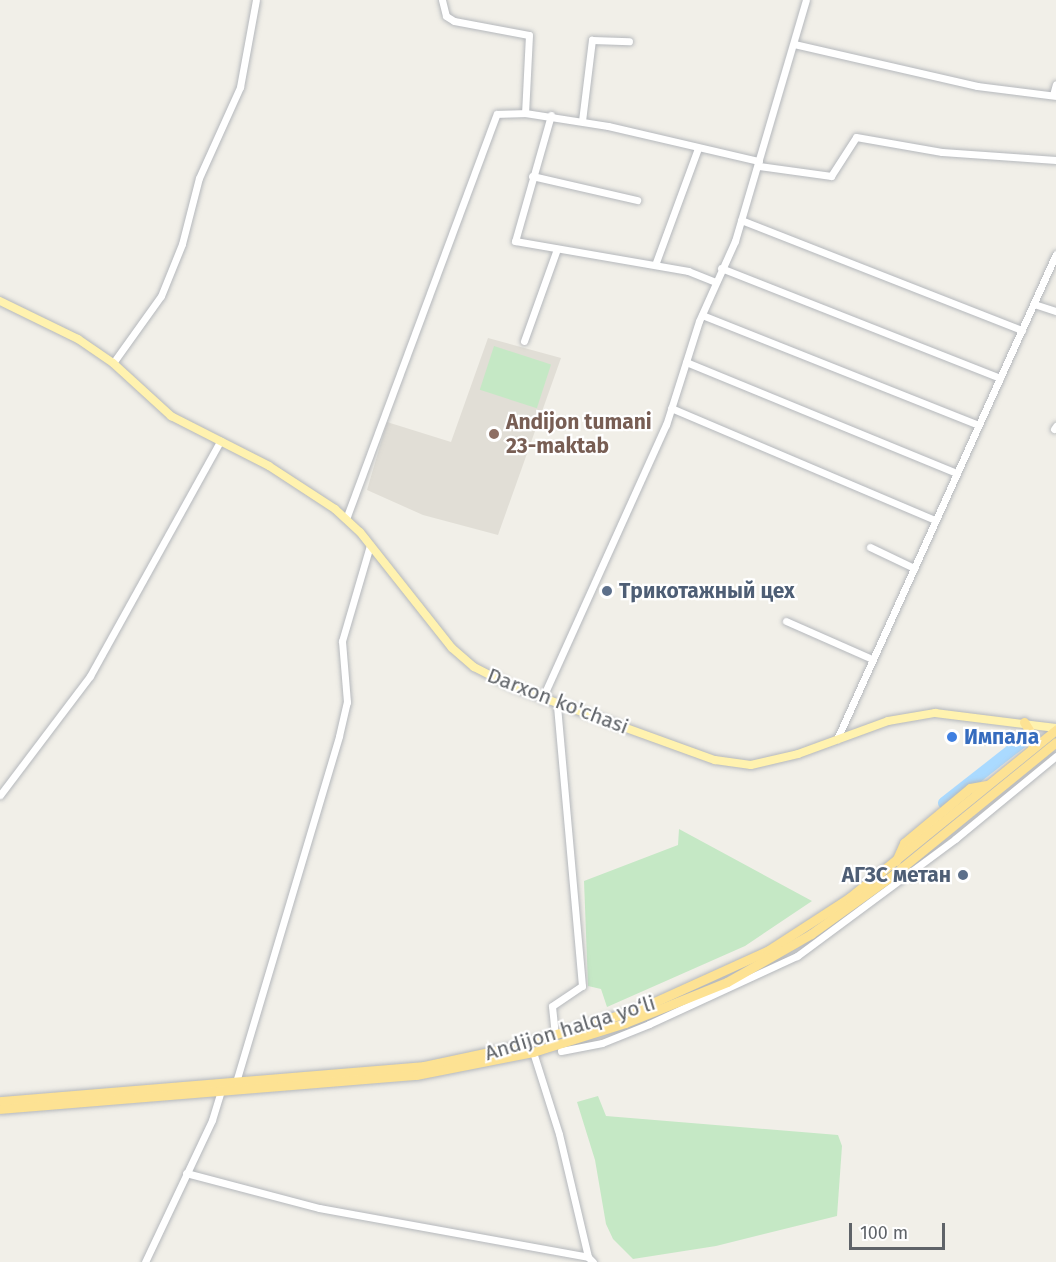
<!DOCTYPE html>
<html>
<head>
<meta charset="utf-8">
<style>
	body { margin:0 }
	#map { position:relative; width:1056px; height:1262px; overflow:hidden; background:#f1efe8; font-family:"Fira Sans",sans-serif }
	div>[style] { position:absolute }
	.education>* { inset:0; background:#e1ded6 }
	.green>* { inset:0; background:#c5e8c5; transform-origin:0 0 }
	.river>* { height:12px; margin:-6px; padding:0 6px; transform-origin:6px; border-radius:6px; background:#aadaff }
	.roads { filter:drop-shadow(0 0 2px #b5b8bc) drop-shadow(0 0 2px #b5b8bc) }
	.minor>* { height:7px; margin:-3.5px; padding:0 3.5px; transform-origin:3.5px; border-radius:3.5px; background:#fff }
	.major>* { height:8px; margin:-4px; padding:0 4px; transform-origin:4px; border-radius:4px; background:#fff2af }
	.highway>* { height:9px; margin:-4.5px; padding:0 4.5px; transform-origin:4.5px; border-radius:4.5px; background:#fde293 }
	.dots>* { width:16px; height:16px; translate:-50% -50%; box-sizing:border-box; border:3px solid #fff; border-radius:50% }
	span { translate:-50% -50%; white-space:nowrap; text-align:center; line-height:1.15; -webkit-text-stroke:4.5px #fff; paint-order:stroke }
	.education-label { font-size:21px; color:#785e54; font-weight:700 }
	.left { translate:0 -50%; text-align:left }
	.service-label { font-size:21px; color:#4e5e75; font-weight:700 }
	.right { translate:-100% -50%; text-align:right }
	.street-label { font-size:21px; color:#5f6368 }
	.shop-label { font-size:21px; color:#366cbe; font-weight:700 }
	.scale { position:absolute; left:849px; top:1223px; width:96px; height:27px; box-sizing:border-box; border:3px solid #5f6368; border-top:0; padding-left:8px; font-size:18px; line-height:21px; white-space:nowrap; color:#5f6368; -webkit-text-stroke:4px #fff; paint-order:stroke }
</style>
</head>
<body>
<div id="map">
	<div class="education">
		<i style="clip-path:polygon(488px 338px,561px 358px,498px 535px,423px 515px,367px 490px,387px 422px,451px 442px)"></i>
	</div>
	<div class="green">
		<i style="left:494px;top:346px;width:60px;height:46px;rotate:18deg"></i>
		<i style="clip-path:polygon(679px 829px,812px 901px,745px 946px,607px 1007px,601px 989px,588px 986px,584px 881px,678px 845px)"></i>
		<i style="clip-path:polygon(598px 1096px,606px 1116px,838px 1135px,842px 1146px,837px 1216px,716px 1246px,633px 1259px,613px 1239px,606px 1224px,595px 1160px,577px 1102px)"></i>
	</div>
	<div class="river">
		<i style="left:944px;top:803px;width:105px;rotate:-38.1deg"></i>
	</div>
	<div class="roads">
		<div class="minor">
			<i style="left:442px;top:0;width:16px;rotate:76deg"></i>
			<i style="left:446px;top:16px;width:9px;rotate:32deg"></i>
			<i style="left:454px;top:21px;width:76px;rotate:10.6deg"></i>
			<i style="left:529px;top:35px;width:78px;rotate:92.9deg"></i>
			<i style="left:525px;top:113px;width:84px;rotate:8.9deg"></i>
			<i style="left:608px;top:126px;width:155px;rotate:13.1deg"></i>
			<i style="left:794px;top:44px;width:188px;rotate:12.9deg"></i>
			<i style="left:977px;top:86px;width:80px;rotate:7.2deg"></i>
			<i style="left:1053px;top:95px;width:11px;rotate:-75deg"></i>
			<i style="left:551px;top:115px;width:131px;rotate:105.9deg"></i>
			<i style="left:515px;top:241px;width:176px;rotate:9.8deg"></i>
			<i style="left:688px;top:271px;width:29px;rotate:22deg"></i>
			<i style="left:582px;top:121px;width:82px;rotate:-83deg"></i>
			<i style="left:592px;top:40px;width:37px;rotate:2deg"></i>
			<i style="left:759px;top:166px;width:73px;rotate:7.9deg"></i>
			<i style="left:831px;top:176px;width:46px;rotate:-57.3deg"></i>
			<i style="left:856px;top:137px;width:87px;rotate:9.9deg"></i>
			<i style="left:942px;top:152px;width:114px;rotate:4deg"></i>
			<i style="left:532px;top:176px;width:108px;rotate:12.9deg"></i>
			<i style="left:741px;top:220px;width:302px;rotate:21.4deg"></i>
			<i style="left:655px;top:265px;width:125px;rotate:-69.8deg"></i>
			<i style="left:721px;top:268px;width:300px;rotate:21.5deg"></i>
			<i style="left:1034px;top:304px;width:23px;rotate:18deg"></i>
			<i style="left:702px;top:315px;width:297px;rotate:21.7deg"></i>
			<i style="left:524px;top:341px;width:98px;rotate:-70.3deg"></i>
			<i style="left:686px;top:362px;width:293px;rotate:22.3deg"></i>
			<i style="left:113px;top:363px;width:82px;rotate:-54.4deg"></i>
			<i style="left:161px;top:296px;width:56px;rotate:-68deg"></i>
			<i style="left:182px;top:244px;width:68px;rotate:-75.6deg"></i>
			<i style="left:199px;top:178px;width:100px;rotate:-65.7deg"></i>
			<i style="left:240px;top:87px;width:88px;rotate:-79.6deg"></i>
			<i style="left:671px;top:408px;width:287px;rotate:23deg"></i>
			<i style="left:1054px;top:429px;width:4px;rotate:-56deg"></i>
			<i style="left:346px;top:519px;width:432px;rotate:-69.6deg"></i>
			<i style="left:497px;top:114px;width:28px;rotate:-2deg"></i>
			<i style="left:870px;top:547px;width:49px;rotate:25.5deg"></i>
			<i style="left:786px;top:621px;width:94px;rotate:23.8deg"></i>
			<i style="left:542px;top:699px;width:301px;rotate:-65.7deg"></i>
			<i style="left:666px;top:425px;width:109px;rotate:-72.4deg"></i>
			<i style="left:699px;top:321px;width:88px;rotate:-65.8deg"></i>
			<i style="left:735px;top:241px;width:251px;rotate:-73.6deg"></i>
			<i style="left:837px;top:739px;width:532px;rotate:-65.7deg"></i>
			<i style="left:0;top:795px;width:149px;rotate:-52.9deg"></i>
			<i style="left:90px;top:676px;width:269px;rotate:-61deg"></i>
			<i style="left:555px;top:1035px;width:29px;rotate:-96deg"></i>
			<i style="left:552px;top:1006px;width:36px;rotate:-34deg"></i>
			<i style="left:582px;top:986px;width:283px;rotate:-95.1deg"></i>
			<i style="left:561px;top:1051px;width:42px;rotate:-11deg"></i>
			<i style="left:602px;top:1043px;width:51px;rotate:-22deg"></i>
			<i style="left:649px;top:1024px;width:163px;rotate:-24.7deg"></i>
			<i style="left:797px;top:956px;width:197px;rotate:-36.5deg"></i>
			<i style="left:955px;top:839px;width:131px;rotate:-39.4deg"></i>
			<i style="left:533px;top:1052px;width:86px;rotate:72.4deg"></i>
			<i style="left:559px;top:1134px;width:126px;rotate:76.7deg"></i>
			<i style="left:236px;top:1082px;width:361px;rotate:-73.4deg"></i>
			<i style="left:339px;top:736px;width:35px;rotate:-77deg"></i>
			<i style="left:347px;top:702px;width:61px;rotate:-94.7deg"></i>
			<i style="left:342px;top:641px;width:100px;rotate:-73.7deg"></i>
			<i style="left:186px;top:1173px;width:138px;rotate:14.7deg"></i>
			<i style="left:319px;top:1208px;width:273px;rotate:10.3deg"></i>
			<i style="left:588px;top:1257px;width:7px;rotate:45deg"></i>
			<i style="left:145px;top:1262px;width:157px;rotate:-64.7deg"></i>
			<i style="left:212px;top:1120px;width:28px;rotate:-73deg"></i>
		</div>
		<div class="major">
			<i style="left:0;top:301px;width:87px;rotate:26deg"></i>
			<i style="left:78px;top:339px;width:42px;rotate:34.4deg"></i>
			<i style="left:113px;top:363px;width:79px;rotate:42.4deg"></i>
			<i style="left:171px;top:416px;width:110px;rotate:27deg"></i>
			<i style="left:269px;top:466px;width:79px;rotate:33.1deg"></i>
			<i style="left:335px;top:509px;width:34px;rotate:43deg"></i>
			<i style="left:360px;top:532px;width:148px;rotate:51.6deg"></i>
			<i style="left:452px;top:648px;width:29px;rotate:41deg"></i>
			<i style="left:474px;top:667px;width:44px;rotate:27.1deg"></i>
			<i style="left:513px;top:687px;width:215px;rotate:19.9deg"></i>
			<i style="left:715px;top:760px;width:36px;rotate:8deg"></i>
			<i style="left:751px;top:765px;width:48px;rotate:-13.2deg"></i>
			<i style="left:798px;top:754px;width:96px;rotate:-20.1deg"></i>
			<i style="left:888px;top:721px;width:48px;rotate:-9.7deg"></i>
			<i style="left:935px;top:713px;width:122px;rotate:7.1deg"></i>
		</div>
		<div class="highway">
			<i style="left:1024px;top:722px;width:19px;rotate:58deg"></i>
			<i style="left:1034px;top:738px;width:11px;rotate:100deg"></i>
			<i style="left:896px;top:861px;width:20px;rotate:-66deg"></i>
			<i style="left:904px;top:843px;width:86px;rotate:-39.8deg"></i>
			<i style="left:970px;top:788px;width:17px;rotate:-10deg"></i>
			<i style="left:0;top:1101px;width:425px;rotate:-4.7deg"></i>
			<i style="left:424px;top:1066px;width:91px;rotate:-12.1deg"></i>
			<i style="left:513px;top:1047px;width:132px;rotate:-16.8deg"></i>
			<i style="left:639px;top:1009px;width:141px;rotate:-24.4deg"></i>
			<i style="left:767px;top:951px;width:98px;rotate:-32.9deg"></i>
			<i style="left:849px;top:898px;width:267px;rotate:-39.1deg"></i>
			<i style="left:0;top:1109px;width:417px;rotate:-4.7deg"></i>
			<i style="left:416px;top:1075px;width:119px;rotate:-11.1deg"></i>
			<i style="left:533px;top:1052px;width:96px;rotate:-17.5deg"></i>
			<i style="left:625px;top:1023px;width:110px;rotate:-21.9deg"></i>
			<i style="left:727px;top:982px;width:97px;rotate:-29.7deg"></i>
			<i style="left:811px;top:934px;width:101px;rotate:-35.7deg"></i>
			<i style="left:893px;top:875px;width:210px;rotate:-39.2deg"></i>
		</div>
	</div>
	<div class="dots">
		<i style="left:494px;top:434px;background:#8d6e63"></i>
		<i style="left:607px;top:591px;background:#5c6f8a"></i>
		<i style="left:952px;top:737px;background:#3f7fe0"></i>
		<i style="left:963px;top:875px;background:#5c6f8a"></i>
	</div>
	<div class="education-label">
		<span class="left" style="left:506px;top:434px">Andijon tumani<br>23-maktab</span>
	</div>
	<div class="service-label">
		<span class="left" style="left:619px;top:591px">Трикотажный цех</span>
		<span class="right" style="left:951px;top:875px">АГЗС метан</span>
	</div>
	<div class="street-label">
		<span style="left:558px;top:701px;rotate:21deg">Darxon ko'chasi</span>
		<span style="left:570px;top:1028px;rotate:-17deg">Andijon halqa yo‘li</span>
	</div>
	<div class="shop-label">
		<span class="left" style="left:964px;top:737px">Импала</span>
	</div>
	<div class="scale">100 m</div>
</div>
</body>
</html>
